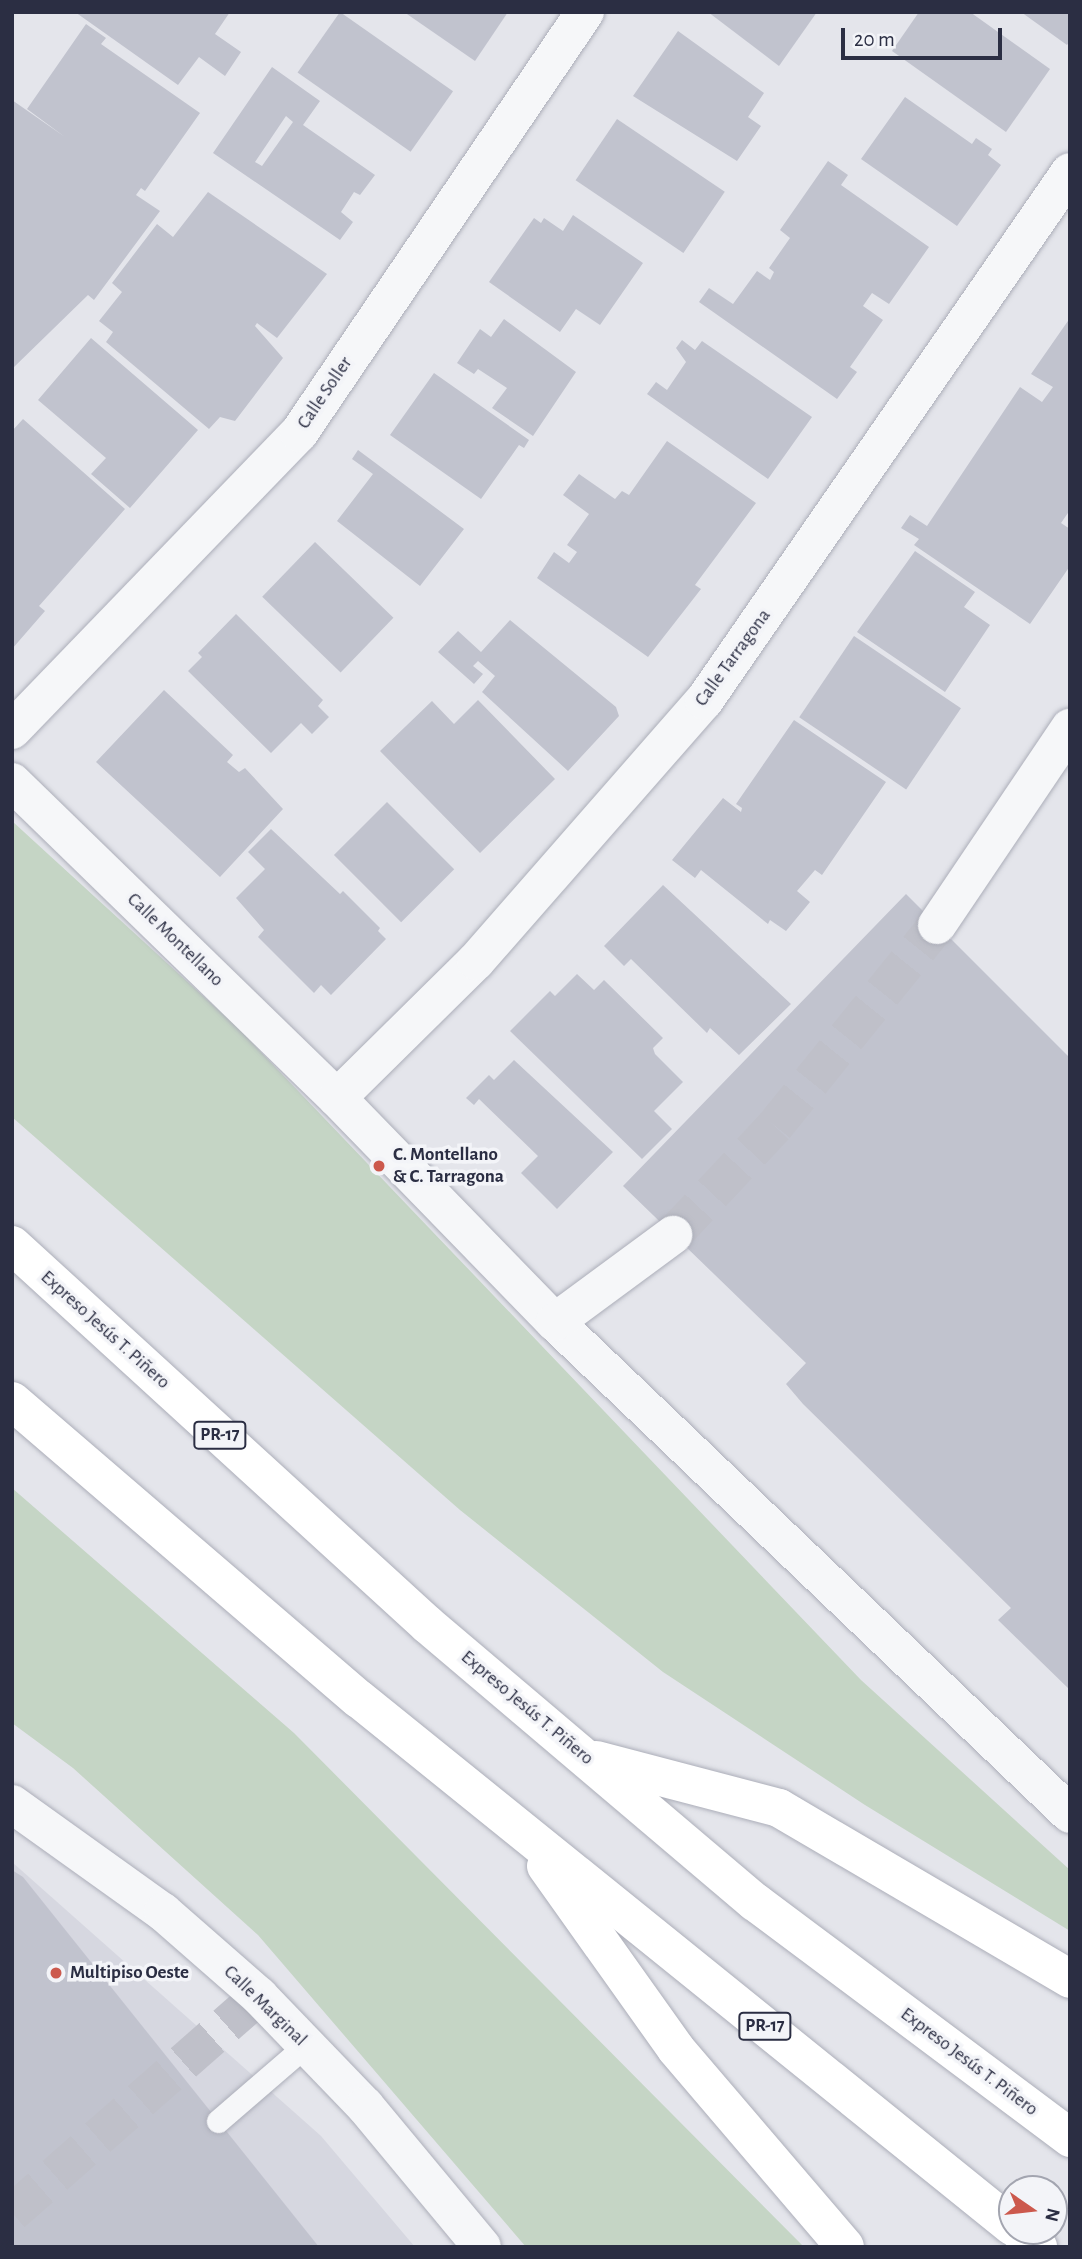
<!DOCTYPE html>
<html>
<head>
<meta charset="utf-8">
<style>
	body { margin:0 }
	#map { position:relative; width:1082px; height:2259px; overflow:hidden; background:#e4e5eb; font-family:"Alegreya Sans",sans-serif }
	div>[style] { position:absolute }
	.built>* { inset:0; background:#d6d7e0 }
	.green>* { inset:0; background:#c5d5c5 }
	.building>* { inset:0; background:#c1c3ce; transform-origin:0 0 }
	.street-tunnel>* { height:38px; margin-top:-19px; transform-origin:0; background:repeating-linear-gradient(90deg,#bfc0c9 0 38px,transparent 0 57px) }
	.roads { filter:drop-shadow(0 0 2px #acaeb9) drop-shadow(0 0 2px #acaeb9) }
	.lane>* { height:23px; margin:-11.5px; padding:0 11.5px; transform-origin:11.5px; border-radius:11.5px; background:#f6f7f9 }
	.street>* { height:38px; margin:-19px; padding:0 19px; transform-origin:19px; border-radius:19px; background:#f6f7f9 }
	.highway>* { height:38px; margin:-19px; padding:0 19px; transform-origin:19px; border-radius:19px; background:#fff }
	.dots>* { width:19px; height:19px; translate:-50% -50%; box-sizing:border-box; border:4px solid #f3f4f8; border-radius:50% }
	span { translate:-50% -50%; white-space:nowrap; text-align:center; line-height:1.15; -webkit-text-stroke:7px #f3f4f8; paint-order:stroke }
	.shield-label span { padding:2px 5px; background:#f3f4f8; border:2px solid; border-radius:5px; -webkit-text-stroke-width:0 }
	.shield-label { font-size:18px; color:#2b2e43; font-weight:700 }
	.street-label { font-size:19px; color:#2b2e43 }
	.poi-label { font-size:19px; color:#2b2e43; font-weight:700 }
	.left { translate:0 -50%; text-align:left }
	.frame { position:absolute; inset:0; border:14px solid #2b2e43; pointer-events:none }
	.north { position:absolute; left:998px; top:2175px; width:70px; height:70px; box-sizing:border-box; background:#f3f4f8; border:2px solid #a3a5b0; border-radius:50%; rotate:104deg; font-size:19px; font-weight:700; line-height:28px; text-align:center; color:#2b2e43 }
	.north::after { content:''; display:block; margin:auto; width:24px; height:32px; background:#cc594d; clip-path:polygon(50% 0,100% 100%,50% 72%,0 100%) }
	.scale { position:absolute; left:841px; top:28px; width:161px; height:32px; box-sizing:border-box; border:4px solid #2b2e43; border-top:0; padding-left:9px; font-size:21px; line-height:24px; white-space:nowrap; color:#2b2e43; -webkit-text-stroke:5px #f3f4f8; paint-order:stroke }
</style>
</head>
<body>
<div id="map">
	<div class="built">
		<i style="clip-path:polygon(12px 1862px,321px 2136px,415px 2247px,12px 2247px)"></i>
	</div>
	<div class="green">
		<i style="clip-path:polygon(12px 821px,238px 1028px,861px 1680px,1070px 1870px,1070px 1931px,865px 1805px,663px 1672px,460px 1510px,12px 1117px)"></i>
		<i style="clip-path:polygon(12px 1488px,294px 1733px,804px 2247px,526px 2247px,258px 1935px,73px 1768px,12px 1723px)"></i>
	</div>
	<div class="building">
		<i style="clip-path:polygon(75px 12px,230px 12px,215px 34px,241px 52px,225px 76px,199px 57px,178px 85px)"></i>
		<i style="left:340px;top:12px;width:138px;height:74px;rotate:35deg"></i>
		<i style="clip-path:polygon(404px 12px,508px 12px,475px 61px)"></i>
		<i style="clip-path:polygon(708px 12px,817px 12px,779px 66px)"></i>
		<i style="clip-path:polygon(919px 12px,970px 12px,1050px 69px,1006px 132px,892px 51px)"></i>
		<i style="clip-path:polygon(1021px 12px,1070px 12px,1070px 41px,1067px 45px)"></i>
		<i style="clip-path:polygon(86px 24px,106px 38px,101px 44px,200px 113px,145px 191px,141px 188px,136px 195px,160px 211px,94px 300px,88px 295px,12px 369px,12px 100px,65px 137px,27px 109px)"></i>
		<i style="clip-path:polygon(678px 31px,764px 93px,748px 117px,761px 126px,737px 161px,633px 96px)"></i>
		<i style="clip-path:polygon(evenodd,272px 67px,320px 101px,303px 125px,375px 175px,360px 195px,354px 192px,341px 212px,353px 222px,340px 240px,213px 153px,272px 67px,286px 116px,293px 122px,262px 166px,255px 162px,286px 116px)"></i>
		<i style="clip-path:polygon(905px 97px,972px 144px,976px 138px,992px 149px,988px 155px,1001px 165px,957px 226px,861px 159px)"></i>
		<i style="left:617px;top:119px;width:130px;height:74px;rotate:34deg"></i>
		<i style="clip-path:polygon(828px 161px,848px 175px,841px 185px,929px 247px,889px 304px,872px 293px,863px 306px,883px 320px,850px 367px,857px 372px,837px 399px,699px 302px,709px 288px,733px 304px,757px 271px,770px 280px,774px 272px,769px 268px,790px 238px,780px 230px)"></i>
		<i style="clip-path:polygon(208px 192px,327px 274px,277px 338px,257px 323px,255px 326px,283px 358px,235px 421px,220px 417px,209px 429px,106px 342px,113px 332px,99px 321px,122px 292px,112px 283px,157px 224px,173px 237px)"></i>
		<i style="clip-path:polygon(573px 215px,643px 263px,600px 325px,576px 309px,560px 332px,489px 282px,534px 218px,541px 223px,544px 218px,563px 231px)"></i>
		<i style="clip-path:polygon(1070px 318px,1070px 510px,1061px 523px,1070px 529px,1070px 566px,1030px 624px,914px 545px,919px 539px,901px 528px,910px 515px,927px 526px,1020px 387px,1042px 402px,1053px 387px,1031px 374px)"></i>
		<i style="clip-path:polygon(504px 319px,576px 372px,533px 436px,492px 408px,507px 388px,478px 369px,474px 374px,457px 363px,480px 329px,491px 337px)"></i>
		<i style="clip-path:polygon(91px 338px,198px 430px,130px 508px,91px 474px,106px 458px,38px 400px)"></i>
		<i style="clip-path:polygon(682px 340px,695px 350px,702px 341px,812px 417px,768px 479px,647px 394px,656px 382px,667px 390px,686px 362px,676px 348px)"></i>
		<i style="clip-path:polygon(434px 373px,529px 440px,524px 448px,519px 445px,481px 499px,390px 435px)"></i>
		<i style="clip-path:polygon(23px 419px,125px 509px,39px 606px,45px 611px,12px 649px,12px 431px)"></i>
		<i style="clip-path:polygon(667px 441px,756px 503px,695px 585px,701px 589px,648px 657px,537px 578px,554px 552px,569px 563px,577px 552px,567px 545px,589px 514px,563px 495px,579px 474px,615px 499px,622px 491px,629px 495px)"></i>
		<i style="clip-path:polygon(358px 450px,464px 529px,420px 586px,337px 521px,373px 474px,352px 459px)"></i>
		<i style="left:315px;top:542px;width:109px;height:76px;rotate:44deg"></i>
		<i style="clip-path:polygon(915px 551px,975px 592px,964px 607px,990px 625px,945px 692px,857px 632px)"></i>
		<i style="clip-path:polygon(236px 614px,323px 700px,318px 706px,329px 717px,312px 734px,301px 723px,271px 753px,188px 671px,202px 657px,198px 653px)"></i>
		<i style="clip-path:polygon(510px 620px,616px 707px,619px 716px,568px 771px,482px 692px,495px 676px,478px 661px,473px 666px,483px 674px,474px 684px,438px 652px,458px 631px,481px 652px)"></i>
		<i style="left:854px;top:636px;width:129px;height:98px;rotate:34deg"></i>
		<i style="clip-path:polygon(164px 690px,233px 755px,227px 762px,239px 772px,245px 768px,283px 809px,220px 877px,96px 762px)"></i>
		<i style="clip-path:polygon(478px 700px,555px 779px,480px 853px,380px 751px,432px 701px,454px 724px)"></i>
		<i style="clip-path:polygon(794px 720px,886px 782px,822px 875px,815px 870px,797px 891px,810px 902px,786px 931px,770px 920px,768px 924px,701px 870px,695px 878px,672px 860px,723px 798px,741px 812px,742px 808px,736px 804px)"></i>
		<i style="left:387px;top:802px;width:95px;height:75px;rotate:45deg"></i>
		<i style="clip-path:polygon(271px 829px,340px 894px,343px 891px,380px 928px,378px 931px,386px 939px,331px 995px,321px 985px,314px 993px,258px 937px,264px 930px,236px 898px,265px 869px,248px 852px)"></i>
		<i style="clip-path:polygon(663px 885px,791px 1004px,739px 1055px,710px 1028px,707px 1033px,631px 959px,624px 966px,604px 946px)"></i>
		<i style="clip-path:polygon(906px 894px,1070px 1058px,1070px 1690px,998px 1620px,1011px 1608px,803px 1404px,786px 1384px,806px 1363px,623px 1186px)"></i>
		<i style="clip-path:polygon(577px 974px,594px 990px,604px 980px,663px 1038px,653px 1048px,655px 1054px,683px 1082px,654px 1111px,672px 1129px,642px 1159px,510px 1031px,550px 991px,555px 996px)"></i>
		<i style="clip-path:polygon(514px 1060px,613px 1152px,557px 1209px,521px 1173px,538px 1156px,479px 1099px,474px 1105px,466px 1098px,489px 1075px,494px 1080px)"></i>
		<i style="clip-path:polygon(12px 1870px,23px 1877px,319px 2247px,12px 2247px)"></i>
	</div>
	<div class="street-tunnel">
		<i style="left:673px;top:1235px;width:149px;rotate:-46.9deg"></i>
		<i style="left:775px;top:1126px;width:258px;rotate:-51.1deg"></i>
		<i style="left:12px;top:2213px;width:329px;rotate:-41.3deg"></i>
	</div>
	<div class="roads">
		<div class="lane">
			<i style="left:218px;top:2121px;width:116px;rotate:-40.8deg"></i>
		</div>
		<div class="street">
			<i style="left:12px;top:730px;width:413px;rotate:-46deg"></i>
			<i style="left:299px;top:433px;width:509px;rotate:-55.81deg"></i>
			<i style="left:12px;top:782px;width:453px;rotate:44.2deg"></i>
			<i style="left:337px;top:1098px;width:313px;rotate:45.8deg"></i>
			<i style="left:555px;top:1322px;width:712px;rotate:43.69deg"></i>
			<i style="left:937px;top:925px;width:238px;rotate:-56deg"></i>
			<i style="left:337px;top:1098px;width:195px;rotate:-44.6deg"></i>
			<i style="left:476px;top:961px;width:346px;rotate:-48.8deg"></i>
			<i style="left:704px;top:701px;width:643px;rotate:-55.32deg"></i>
			<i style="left:555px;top:1322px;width:147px;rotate:-36.4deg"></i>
			<i style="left:12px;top:1804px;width:186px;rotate:35.6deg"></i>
			<i style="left:163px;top:1912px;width:128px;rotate:41.2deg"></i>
			<i style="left:259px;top:1996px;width:153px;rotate:46.1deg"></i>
			<i style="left:365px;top:2106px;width:183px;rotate:50.3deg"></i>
		</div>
		<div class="highway">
			<i style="left:12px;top:1245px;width:563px;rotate:42.41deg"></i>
			<i style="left:428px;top:1625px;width:429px;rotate:40.3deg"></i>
			<i style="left:755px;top:1902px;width:394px;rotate:36.8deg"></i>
			<i style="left:12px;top:1401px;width:457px;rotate:40.7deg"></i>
			<i style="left:359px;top:1699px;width:839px;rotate:38.91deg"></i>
			<i style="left:596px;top:1760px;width:189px;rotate:14.7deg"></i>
			<i style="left:779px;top:1808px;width:338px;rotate:30.4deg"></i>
			<i style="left:546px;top:1866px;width:224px;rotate:54.6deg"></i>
			<i style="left:676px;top:2049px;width:260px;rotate:49.5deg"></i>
			<i style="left:1019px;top:2231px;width:25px;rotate:40deg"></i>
		</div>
	</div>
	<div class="dots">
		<i style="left:379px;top:1166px;background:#cc594d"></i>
		<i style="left:56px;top:1973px;background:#cc594d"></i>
	</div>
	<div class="shield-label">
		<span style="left:220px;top:1435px">PR-17</span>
		<span style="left:765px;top:2026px">PR-17</span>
	</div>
	<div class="street-label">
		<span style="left:325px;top:393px;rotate:-56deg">Calle Soller</span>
		<span style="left:733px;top:658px;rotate:-54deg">Calle Tarragona</span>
		<span style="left:175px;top:940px;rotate:44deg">Calle Montellano</span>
		<span style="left:105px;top:1330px;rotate:42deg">Expreso Jesús T. Piñero</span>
		<span style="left:527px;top:1708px;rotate:40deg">Expreso Jesús T. Piñero</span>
		<span style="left:265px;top:2006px;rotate:44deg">Calle Marginal</span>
		<span style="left:969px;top:2062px;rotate:37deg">Expreso Jesús T. Piñero</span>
	</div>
	<div class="poi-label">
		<span class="left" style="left:393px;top:1166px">C. Montellano<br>&amp; C. Tarragona</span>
		<span class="left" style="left:70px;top:1973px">Multipiso Oeste</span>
	</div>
	<div class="frame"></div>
	<div class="north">N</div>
	<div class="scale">20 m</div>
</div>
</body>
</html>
